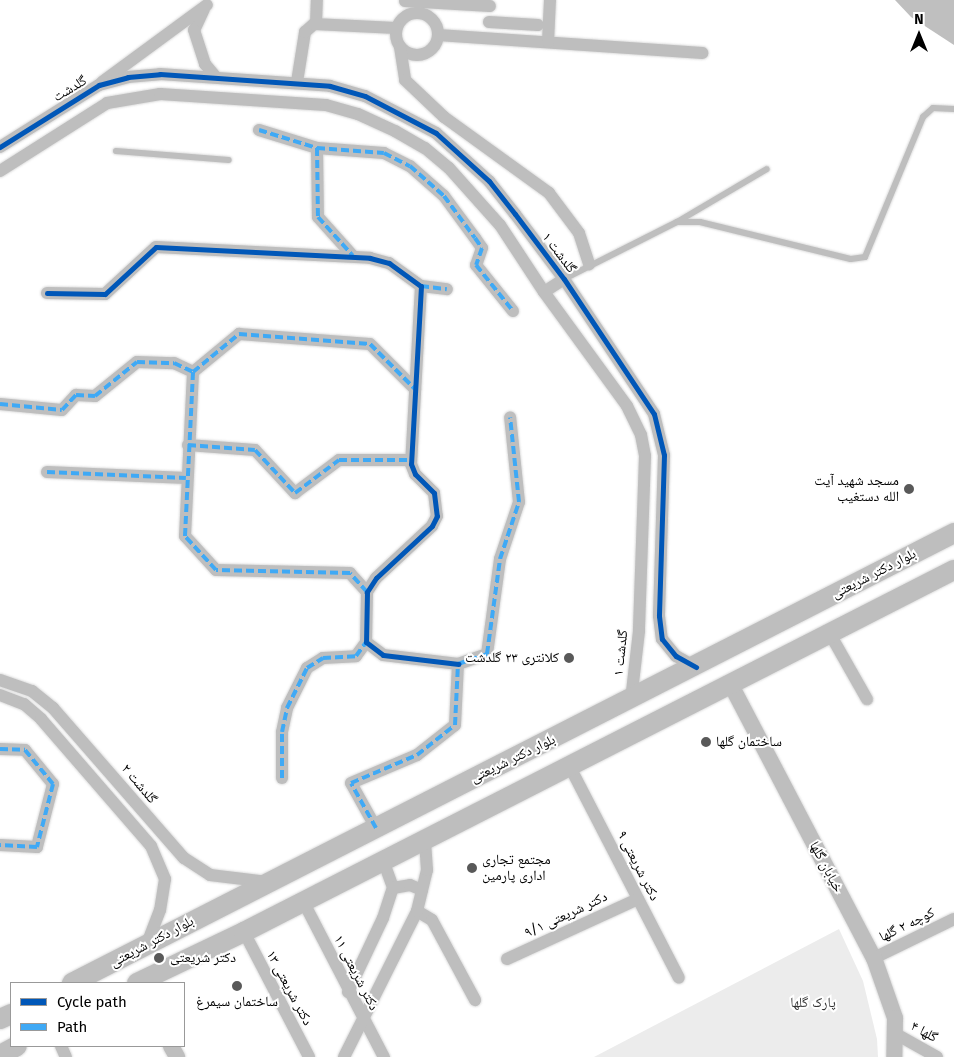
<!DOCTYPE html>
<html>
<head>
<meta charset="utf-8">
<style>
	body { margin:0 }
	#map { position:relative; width:954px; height:1057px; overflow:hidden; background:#fff; font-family:"Fira Sans","Noto Naskh Arabic",sans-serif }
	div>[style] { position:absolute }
	.green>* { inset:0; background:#ececec }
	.water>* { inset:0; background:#bfbfbf }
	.roads { filter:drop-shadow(0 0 1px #dbdbdb) drop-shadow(0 0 1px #dbdbdb) }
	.service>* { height:6px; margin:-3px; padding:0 3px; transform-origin:3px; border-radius:3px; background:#bebebe }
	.minor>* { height:12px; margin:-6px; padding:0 6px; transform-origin:6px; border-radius:6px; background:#bebebe }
	.minor>.ring { margin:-6px; padding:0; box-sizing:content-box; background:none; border:12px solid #bebebe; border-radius:50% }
	.tertiary>* { height:16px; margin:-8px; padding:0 8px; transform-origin:8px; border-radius:8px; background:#bebebe }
	.primary>* { height:20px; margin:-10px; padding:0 10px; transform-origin:10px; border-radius:10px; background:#bebebe }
	.quiet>* { height:4px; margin-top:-2px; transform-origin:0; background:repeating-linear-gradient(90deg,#3fa9f5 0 8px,transparent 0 12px) }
	.cycleway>* { height:5px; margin:-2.5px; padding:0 2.5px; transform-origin:2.5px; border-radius:2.5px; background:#0057b8 }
	.dots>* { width:14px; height:14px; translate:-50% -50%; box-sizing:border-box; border:2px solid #fff; border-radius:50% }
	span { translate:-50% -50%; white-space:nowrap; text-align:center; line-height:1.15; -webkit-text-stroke:4px #fff; paint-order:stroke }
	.street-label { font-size:14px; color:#000 }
	.poi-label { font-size:14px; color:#000 }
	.right { translate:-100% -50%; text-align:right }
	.left { translate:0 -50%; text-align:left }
	.park-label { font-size:14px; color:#333 }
	.legend { position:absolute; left:10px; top:982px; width:175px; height:65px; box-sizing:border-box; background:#fff; border:1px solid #999; margin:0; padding:6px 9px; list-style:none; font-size:15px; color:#000 }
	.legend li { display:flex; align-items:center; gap:10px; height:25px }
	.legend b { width:25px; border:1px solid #999 }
	.north { position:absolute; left:894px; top:10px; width:50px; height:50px; -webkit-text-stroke:4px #fff; paint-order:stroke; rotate:0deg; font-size:14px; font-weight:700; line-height:20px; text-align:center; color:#000 }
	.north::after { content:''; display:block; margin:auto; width:18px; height:22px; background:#000; clip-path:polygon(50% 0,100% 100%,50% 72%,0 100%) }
</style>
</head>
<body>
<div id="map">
	<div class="green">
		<i style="clip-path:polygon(839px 929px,863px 981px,877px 1039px,878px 1057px,594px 1057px)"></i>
	</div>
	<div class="water">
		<i style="clip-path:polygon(895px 0,954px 0,954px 45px,911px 17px)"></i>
	</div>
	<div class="roads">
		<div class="service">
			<i style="left:116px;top:151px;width:113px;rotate:4.6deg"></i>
			<i style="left:677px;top:222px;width:104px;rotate:-30.5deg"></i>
			<i style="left:564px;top:279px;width:127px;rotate:-26.8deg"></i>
			<i style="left:677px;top:222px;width:23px"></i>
			<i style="left:700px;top:222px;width:155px;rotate:13.8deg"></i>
			<i style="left:851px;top:259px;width:14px;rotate:-8deg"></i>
			<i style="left:865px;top:257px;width:152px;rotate:-67.5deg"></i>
			<i style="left:923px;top:117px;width:13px;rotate:-42deg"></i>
			<i style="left:933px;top:108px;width:21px;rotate:3deg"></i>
		</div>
		<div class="minor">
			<i style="left:405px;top:1px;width:85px;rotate:3.4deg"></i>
			<i style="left:204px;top:9px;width:23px;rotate:115deg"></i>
			<i style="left:194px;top:30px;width:36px;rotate:72deg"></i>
			<i style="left:205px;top:64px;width:17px;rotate:50deg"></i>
			<i class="ring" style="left:396px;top:13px;width:30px;height:30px"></i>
			<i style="left:489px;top:22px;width:49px;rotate:3.5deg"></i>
			<i style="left:316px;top:24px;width:24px;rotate:-88deg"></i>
			<i style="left:438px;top:35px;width:265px;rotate:3.9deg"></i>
			<i style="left:548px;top:42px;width:42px;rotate:-87.3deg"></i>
			<i style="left:400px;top:47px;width:33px;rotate:81deg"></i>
			<i style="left:405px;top:80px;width:54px;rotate:43.5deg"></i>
			<i style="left:444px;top:117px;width:130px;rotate:35.9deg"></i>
			<i style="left:549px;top:193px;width:50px;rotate:53.1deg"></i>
			<i style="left:579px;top:233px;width:33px;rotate:72deg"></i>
			<i style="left:102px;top:82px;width:130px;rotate:-36.3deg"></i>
			<i style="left:297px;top:82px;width:51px;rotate:-80.9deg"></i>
			<i style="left:305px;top:32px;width:12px;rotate:-42deg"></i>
			<i style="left:314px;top:24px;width:82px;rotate:2.8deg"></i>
			<i style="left:259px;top:130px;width:61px;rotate:17.2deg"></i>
			<i style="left:317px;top:148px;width:67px;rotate:4.3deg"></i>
			<i style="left:384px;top:153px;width:29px;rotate:27deg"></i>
			<i style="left:410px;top:166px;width:45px;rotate:41.4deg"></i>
			<i style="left:444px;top:196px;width:52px;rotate:53.6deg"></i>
			<i style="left:475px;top:238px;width:12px;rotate:55deg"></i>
			<i style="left:482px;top:248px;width:18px;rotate:109deg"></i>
			<i style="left:476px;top:265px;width:59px;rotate:51.2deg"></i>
			<i style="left:0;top:147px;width:117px;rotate:-32.1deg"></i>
			<i style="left:99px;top:85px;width:30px;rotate:-15deg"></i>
			<i style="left:128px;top:77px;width:32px;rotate:-5deg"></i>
			<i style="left:160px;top:74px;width:170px;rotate:4deg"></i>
			<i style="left:330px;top:86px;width:36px;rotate:16deg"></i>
			<i style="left:365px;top:96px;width:80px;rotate:27.5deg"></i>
			<i style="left:436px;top:133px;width:72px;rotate:42.2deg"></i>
			<i style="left:489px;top:181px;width:42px;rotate:51.8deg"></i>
			<i style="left:515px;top:214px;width:81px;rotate:53deg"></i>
			<i style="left:564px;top:279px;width:162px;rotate:56.3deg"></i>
			<i style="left:654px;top:414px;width:42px;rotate:76.3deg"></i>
			<i style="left:664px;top:455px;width:161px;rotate:91.8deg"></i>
			<i style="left:659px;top:616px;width:23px;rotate:83deg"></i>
			<i style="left:662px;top:639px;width:22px;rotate:51deg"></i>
			<i style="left:676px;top:656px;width:23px;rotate:29deg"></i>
			<i style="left:317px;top:148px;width:69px;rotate:89.2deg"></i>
			<i style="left:318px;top:217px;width:52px;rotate:48.1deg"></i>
			<i style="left:0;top:171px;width:127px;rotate:-32.4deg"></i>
			<i style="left:107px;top:103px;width:54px;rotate:-9.6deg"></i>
			<i style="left:160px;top:94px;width:166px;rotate:3.8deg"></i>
			<i style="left:326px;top:105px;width:33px;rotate:16deg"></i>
			<i style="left:358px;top:114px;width:41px;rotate:24.7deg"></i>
			<i style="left:395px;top:131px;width:34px;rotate:30deg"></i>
			<i style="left:425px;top:148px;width:31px;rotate:40deg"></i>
			<i style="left:449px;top:168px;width:76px;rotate:48.2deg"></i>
			<i style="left:500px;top:225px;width:80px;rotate:56.7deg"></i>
			<i style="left:544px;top:292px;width:141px;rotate:53.9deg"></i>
			<i style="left:627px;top:406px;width:32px;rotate:64deg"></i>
			<i style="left:641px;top:435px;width:21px;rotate:79deg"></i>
			<i style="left:645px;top:456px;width:175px;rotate:92deg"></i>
			<i style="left:639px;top:631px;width:69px;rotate:96.6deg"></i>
			<i style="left:421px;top:286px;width:26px;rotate:7deg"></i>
			<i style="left:544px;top:292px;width:24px;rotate:-33deg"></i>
			<i style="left:47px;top:293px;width:58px;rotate:1deg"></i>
			<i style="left:105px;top:294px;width:69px;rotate:-42.7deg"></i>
			<i style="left:156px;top:247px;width:214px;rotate:2.9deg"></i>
			<i style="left:370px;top:258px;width:20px;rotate:15deg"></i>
			<i style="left:389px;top:263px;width:39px;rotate:36deg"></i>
			<i style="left:421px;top:286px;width:178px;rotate:93.2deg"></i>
			<i style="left:411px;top:464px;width:11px;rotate:68deg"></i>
			<i style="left:415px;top:474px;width:27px;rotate:45deg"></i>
			<i style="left:434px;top:493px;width:23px;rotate:83deg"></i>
			<i style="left:437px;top:516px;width:11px;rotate:117deg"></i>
			<i style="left:432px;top:526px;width:76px;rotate:137.1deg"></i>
			<i style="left:376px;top:578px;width:17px;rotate:123deg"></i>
			<i style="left:367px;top:592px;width:50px;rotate:91.1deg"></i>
			<i style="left:366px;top:642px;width:21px;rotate:37deg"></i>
			<i style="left:383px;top:655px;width:76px;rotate:6.8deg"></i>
			<i style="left:0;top:404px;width:62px;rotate:5.5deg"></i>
			<i style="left:62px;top:410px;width:21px;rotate:-47deg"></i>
			<i style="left:76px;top:395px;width:19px;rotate:3deg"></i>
			<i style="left:95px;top:396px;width:54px;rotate:-39deg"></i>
			<i style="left:137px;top:362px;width:37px;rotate:2deg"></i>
			<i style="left:174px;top:363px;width:21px;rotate:25deg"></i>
			<i style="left:188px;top:445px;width:67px;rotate:4.3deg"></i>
			<i style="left:255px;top:450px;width:59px;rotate:47.1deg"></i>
			<i style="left:295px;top:493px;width:55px;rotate:-36.9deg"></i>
			<i style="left:339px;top:460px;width:72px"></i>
			<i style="left:47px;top:472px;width:139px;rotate:2.5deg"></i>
			<i style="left:367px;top:592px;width:25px;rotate:-132deg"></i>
			<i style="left:350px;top:573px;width:134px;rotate:-178.7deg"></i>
			<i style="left:216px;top:570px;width:46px;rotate:-132.4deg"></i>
			<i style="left:185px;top:536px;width:164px;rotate:-87.2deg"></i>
			<i style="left:193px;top:372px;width:60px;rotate:-39.6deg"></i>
			<i style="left:239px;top:334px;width:131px;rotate:4.4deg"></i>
			<i style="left:370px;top:344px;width:64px;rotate:45deg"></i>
			<i style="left:830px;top:634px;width:75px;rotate:60.4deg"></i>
			<i style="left:0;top:680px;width:34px;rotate:19deg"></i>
			<i style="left:32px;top:691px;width:27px;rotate:39deg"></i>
			<i style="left:53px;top:708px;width:199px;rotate:48.9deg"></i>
			<i style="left:184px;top:858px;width:31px;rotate:33deg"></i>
			<i style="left:210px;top:875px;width:58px;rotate:6.9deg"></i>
			<i style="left:0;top:695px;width:26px;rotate:21deg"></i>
			<i style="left:24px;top:704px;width:23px;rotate:41deg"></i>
			<i style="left:41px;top:719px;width:168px;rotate:49.1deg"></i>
			<i style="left:151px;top:846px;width:36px;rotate:67deg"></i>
			<i style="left:165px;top:879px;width:31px;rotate:99deg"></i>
			<i style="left:160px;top:910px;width:39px;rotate:111deg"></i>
			<i style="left:0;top:749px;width:25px;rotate:2deg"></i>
			<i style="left:25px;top:750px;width:44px;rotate:50.5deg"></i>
			<i style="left:53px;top:784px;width:65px;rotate:104.3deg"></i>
			<i style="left:37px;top:847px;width:37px;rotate:-177deg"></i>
			<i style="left:570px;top:767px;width:237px;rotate:62.7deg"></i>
			<i style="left:282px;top:778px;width:46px;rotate:-90deg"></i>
			<i style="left:282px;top:732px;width:25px;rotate:-78deg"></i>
			<i style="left:287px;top:708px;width:45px;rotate:-63.4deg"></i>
			<i style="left:307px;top:668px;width:19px;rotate:-32deg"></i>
			<i style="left:323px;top:658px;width:33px;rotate:-3deg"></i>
			<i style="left:356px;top:656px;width:17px;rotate:-54deg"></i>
			<i style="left:376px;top:828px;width:51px;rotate:-119.1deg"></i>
			<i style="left:351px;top:783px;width:72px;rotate:-23deg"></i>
			<i style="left:417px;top:755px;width:48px;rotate:-38.3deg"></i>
			<i style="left:455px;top:725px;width:61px;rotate:-87.2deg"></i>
			<i style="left:458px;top:664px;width:31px;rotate:-19deg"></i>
			<i style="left:487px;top:654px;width:96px;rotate:-82.2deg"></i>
			<i style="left:500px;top:559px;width:60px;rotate:-71.6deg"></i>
			<i style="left:519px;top:502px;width:85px;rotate:-96deg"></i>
			<i style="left:383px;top:860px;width:30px;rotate:70deg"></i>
			<i style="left:303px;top:901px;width:176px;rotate:62.6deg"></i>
			<i style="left:417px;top:911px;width:17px;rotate:31deg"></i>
			<i style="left:432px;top:920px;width:91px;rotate:61.7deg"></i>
			<i style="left:244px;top:932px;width:141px;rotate:62.5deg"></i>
			<i style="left:874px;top:958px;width:89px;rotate:-26deg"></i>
			<i style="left:507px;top:959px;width:144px;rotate:-24.6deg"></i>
			<i style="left:348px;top:992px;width:82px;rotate:-64.7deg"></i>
			<i style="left:383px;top:918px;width:32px;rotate:-72deg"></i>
			<i style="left:393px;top:888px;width:17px;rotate:-10deg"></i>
			<i style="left:410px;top:885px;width:13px;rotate:23deg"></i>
			<i style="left:896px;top:1034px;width:47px;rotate:29.3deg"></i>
			<i style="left:61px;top:1046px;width:12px;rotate:66deg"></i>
			<i style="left:344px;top:1057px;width:163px;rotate:-63.4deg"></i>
			<i style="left:417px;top:911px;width:42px;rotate:-76.3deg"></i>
			<i style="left:427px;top:870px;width:30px;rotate:-94deg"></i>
		</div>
		<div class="tertiary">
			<i style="left:731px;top:685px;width:308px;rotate:62.4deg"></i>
			<i style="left:874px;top:958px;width:64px;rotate:70.7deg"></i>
			<i style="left:895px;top:1018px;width:39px;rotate:91deg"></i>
			<i style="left:171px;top:1046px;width:13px;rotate:61deg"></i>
		</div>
		<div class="primary">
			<i style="left:72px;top:983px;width:990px;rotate:-27.03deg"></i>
			<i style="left:137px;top:983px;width:119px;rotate:-25.5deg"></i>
			<i style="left:244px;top:932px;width:797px;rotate:-27.02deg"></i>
			<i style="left:0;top:1019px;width:12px;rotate:-24deg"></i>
			<i style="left:0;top:1055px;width:19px;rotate:-28deg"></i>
		</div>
	</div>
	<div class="quiet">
		<i style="left:259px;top:130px;width:61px;rotate:17.2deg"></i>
		<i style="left:317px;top:148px;width:67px;rotate:4.3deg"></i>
		<i style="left:384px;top:153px;width:29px;rotate:27deg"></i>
		<i style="left:410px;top:166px;width:45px;rotate:41.4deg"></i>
		<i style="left:444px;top:196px;width:52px;rotate:53.6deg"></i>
		<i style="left:475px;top:238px;width:12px;rotate:55deg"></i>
		<i style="left:482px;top:248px;width:18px;rotate:109deg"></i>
		<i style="left:476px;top:265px;width:59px;rotate:51.2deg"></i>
		<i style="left:317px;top:148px;width:69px;rotate:89.2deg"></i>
		<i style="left:318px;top:217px;width:52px;rotate:48.1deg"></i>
		<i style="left:421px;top:286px;width:26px;rotate:7deg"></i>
		<i style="left:0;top:404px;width:62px;rotate:5.5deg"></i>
		<i style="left:62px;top:410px;width:21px;rotate:-47deg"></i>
		<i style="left:76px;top:395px;width:19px;rotate:3deg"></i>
		<i style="left:95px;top:396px;width:54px;rotate:-39deg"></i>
		<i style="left:137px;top:362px;width:37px;rotate:2deg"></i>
		<i style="left:174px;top:363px;width:21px;rotate:25deg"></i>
		<i style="left:188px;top:445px;width:67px;rotate:4.3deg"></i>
		<i style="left:255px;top:450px;width:59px;rotate:47.1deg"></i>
		<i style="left:295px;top:493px;width:55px;rotate:-36.9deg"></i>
		<i style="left:339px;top:460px;width:72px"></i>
		<i style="left:47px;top:472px;width:139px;rotate:2.5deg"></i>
		<i style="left:367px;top:592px;width:25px;rotate:-132deg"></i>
		<i style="left:350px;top:573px;width:134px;rotate:-178.7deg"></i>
		<i style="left:216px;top:570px;width:46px;rotate:-132.4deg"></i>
		<i style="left:185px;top:536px;width:164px;rotate:-87.2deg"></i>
		<i style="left:193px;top:372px;width:60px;rotate:-39.6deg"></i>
		<i style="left:239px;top:334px;width:131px;rotate:4.4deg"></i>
		<i style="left:370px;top:344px;width:64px;rotate:45deg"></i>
		<i style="left:0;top:749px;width:25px;rotate:2deg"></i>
		<i style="left:25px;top:750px;width:44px;rotate:50.5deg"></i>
		<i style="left:53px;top:784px;width:65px;rotate:104.3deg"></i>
		<i style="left:37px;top:847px;width:37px;rotate:-177deg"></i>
		<i style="left:282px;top:778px;width:46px;rotate:-90deg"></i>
		<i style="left:282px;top:732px;width:25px;rotate:-78deg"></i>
		<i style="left:287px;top:708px;width:45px;rotate:-63.4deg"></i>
		<i style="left:307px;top:668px;width:19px;rotate:-32deg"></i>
		<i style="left:323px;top:658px;width:33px;rotate:-3deg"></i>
		<i style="left:356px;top:656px;width:17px;rotate:-54deg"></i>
		<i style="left:376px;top:828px;width:51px;rotate:-119.1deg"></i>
		<i style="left:351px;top:783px;width:72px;rotate:-23deg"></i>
		<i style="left:417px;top:755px;width:48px;rotate:-38.3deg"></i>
		<i style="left:455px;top:725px;width:61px;rotate:-87.2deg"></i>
		<i style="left:458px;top:664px;width:31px;rotate:-19deg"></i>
		<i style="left:487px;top:654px;width:96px;rotate:-82.2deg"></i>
		<i style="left:500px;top:559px;width:60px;rotate:-71.6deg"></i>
		<i style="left:519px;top:502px;width:85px;rotate:-96deg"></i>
	</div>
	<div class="cycleway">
		<i style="left:0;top:147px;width:117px;rotate:-32.1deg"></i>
		<i style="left:99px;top:85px;width:30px;rotate:-15deg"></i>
		<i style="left:128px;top:77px;width:32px;rotate:-5deg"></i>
		<i style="left:160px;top:74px;width:170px;rotate:4deg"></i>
		<i style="left:330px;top:86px;width:36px;rotate:16deg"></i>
		<i style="left:365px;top:96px;width:80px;rotate:27.5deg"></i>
		<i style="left:436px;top:133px;width:72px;rotate:42.2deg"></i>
		<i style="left:489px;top:181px;width:42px;rotate:51.8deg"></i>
		<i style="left:515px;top:214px;width:81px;rotate:53deg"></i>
		<i style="left:564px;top:279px;width:162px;rotate:56.3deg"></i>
		<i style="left:654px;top:414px;width:42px;rotate:76.3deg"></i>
		<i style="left:664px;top:455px;width:161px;rotate:91.8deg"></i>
		<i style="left:659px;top:616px;width:23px;rotate:83deg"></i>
		<i style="left:662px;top:639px;width:22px;rotate:51deg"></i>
		<i style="left:676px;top:656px;width:23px;rotate:29deg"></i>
		<i style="left:47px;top:293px;width:58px;rotate:1deg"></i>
		<i style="left:105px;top:294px;width:69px;rotate:-42.7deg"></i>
		<i style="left:156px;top:247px;width:214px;rotate:2.9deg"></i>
		<i style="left:370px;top:258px;width:20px;rotate:15deg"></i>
		<i style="left:389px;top:263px;width:39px;rotate:36deg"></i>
		<i style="left:421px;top:286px;width:178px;rotate:93.2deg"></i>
		<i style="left:411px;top:464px;width:11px;rotate:68deg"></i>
		<i style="left:415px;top:474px;width:27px;rotate:45deg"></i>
		<i style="left:434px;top:493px;width:23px;rotate:83deg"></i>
		<i style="left:437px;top:516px;width:11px;rotate:117deg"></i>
		<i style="left:432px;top:526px;width:76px;rotate:137.1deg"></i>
		<i style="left:376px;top:578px;width:17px;rotate:123deg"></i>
		<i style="left:367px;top:592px;width:50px;rotate:91.1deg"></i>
		<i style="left:366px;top:642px;width:21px;rotate:37deg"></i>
		<i style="left:383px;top:655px;width:76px;rotate:6.8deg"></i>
	</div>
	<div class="dots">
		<i style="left:909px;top:489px;background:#595959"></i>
		<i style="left:569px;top:658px;background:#595959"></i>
		<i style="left:706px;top:742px;background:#595959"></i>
		<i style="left:472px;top:868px;background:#595959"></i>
		<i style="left:159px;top:958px;background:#595959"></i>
		<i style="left:237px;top:986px;background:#595959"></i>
	</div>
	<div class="street-label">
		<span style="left:70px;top:89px;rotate:-31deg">گلدشت</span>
		<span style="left:559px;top:253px;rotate:53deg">گلدشت ۱</span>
		<span style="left:874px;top:574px;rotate:-27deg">بلوار دکتر شریعتی</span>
		<span style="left:621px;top:653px;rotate:-84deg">گلدشت ۱</span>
		<span style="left:513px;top:759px;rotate:-26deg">بلوار دکتر شریعتی</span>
		<span style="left:139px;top:784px;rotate:50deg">گلدشت ۲</span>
		<span style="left:638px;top:866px;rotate:63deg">دکتر شریعتی ۹</span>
		<span style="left:826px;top:867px;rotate:62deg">خیابان گلها</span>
		<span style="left:566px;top:915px;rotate:-25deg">دکتر شریعتی ۹/۱</span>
		<span style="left:907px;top:925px;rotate:-26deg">کوچه ۲ گلها</span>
		<span style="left:152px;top:942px;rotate:-28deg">بلوار دکتر شریعتی</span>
		<span style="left:356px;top:973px;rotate:63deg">۱۱ دکتر شریعتی</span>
		<span style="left:289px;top:988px;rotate:62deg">۱۳ دکتر شریعتی</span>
		<span style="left:924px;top:1032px;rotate:29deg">۴ گلها</span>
	</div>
	<div class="poi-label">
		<span class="right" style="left:899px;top:489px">مسجد شهید آیت<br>الله دستغیب</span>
		<span class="right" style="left:559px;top:658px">کلانتری ۲۳ گلدشت</span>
		<span class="left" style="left:716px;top:742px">ساختمان گلها</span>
		<span class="left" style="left:482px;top:868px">مجتمع تجاری<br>اداری پارمین</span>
		<span class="left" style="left:170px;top:958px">دکتر شریعتی</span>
		<span style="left:237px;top:1002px">ساختمان سیمرغ</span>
	</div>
	<div class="park-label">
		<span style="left:813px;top:1003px">پارک گلها</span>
	</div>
	<ul class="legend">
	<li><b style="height:6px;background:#0057b8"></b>Cycle path</li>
	<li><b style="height:6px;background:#3fa9f5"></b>Path</li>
	</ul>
	<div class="north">N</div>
</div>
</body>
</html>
